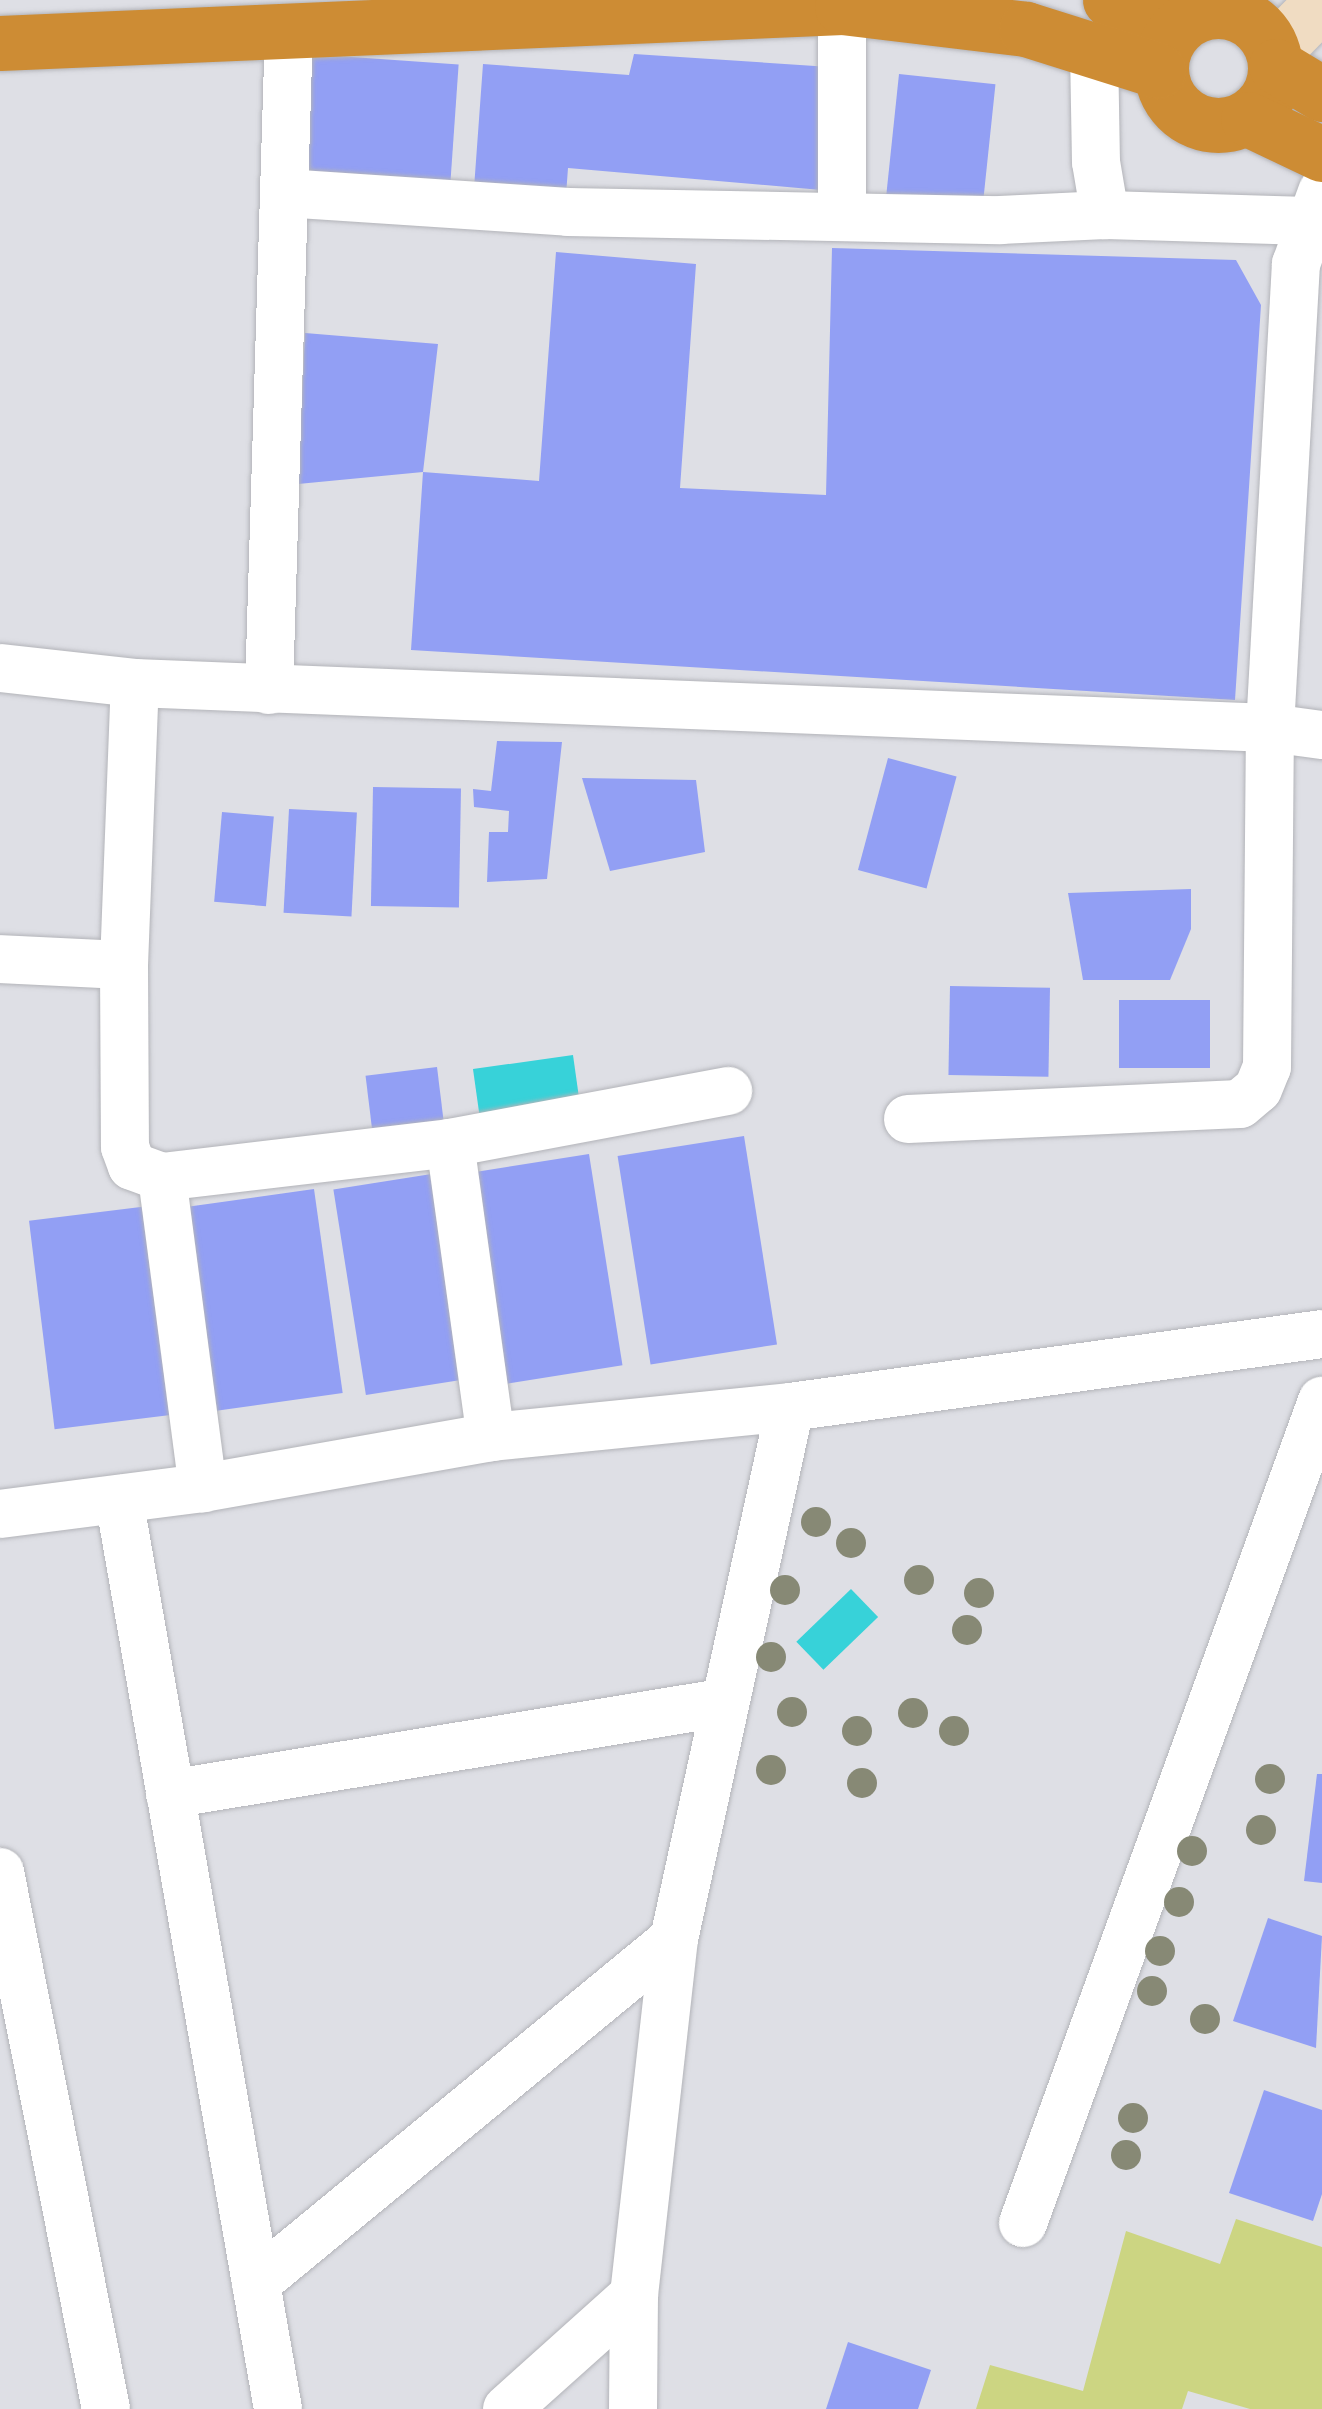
<!DOCTYPE html>
<html>
<head>
<meta charset="utf-8">
<style>
	body { margin:0 }
	#map { position:relative; width:1322px; height:2409px; overflow:hidden; background:#dedfe5; font-family:"Roboto Serif",serif }
	div>[style] { position:absolute }
	.green>* { inset:0; background:#ccd582 }
	.water>* { inset:0; background:#37d2d9; transform-origin:0 0 }
	.building>* { inset:0; background:#929ff4; transform-origin:0 0 }
	.roads { filter:drop-shadow(0 0 2px #b3b4b9) drop-shadow(0 0 2px #b3b4b9) }
	.street>* { height:48px; margin:-24px; padding:0 24px; transform-origin:24px; border-radius:24px; background:#fff }
	.secondary>* { height:55px; margin:-27.5px; padding:0 27.5px; transform-origin:27.5px; border-radius:27.5px; background:#f0dcc2 }
	.highway>* { height:55px; margin:-27.5px; padding:0 27.5px; transform-origin:27.5px; border-radius:27.5px; background:#cd8c34 }
	.highway>.ring { margin:-27.5px; padding:0; box-sizing:content-box; background:none; border:55px solid #cd8c34; border-radius:50% }
	.trees>* { width:30px; height:30px; margin:-15px; border-radius:50%; background:#878975 }
	span { translate:-50% -50%; white-space:nowrap; text-align:center; line-height:1.15; -webkit-text-stroke:10px #ebecf2; paint-order:stroke }
</style>
</head>
<body>
<div id="map">
	<div class="green">
		<i style="clip-path:polygon(1236px 2219px,1322px 2247px,1322px 2409px,1250px 2409px,1188px 2391px,1182px 2409px,976px 2409px,990px 2365px,1083px 2391px,1126px 2231px,1220px 2264px)"></i>
	</div>
	<div class="water">
		<i style="left:573px;top:1055px;width:50px;height:101px;rotate:82deg"></i>
		<i style="left:851px;top:1589px;width:39px;height:76px;rotate:46deg"></i>
	</div>
	<div class="building">
		<i style="left:309px;top:54px;width:150px;height:131px;rotate:4deg"></i>
		<i style="clip-path:polygon(634px 54px,830px 67px,821px 190px,568px 168px,565px 209px,473px 202px,483px 64px,629px 75px)"></i>
		<i style="left:899px;top:74px;width:97px;height:136px;rotate:6deg"></i>
		<i style="clip-path:polygon(832px 248px,1236px 260px,1261px 305px,1235px 700px,411px 650px,423px 472px,298px 484px,305px 333px,438px 344px,423px 472px,539px 481px,556px 252px,696px 264px,680px 488px,826px 495px)"></i>
		<i style="clip-path:polygon(497px 741px,562px 742px,547px 879px,487px 882px,489px 832px,508px 832px,509px 811px,474px 807px,473px 789px,491px 791px)"></i>
		<i style="left:888px;top:758px;width:71px;height:116px;rotate:15deg"></i>
		<i style="clip-path:polygon(582px 778px,696px 780px,705px 852px,610px 871px)"></i>
		<i style="left:373px;top:787px;width:88px;height:119px;rotate:1deg"></i>
		<i style="left:289px;top:809px;width:68px;height:104px;rotate:3deg"></i>
		<i style="left:222px;top:812px;width:52px;height:90px;rotate:5deg"></i>
		<i style="clip-path:polygon(1191px 889px,1191px 929px,1170px 980px,1083px 980px,1068px 893px)"></i>
		<i style="left:950px;top:986px;width:100px;height:89px;rotate:1deg"></i>
		<i style="left:1119px;top:1000px;width:91px;height:68px"></i>
		<i style="left:437px;top:1067px;width:78px;height:72px;rotate:83deg"></i>
		<i style="left:744px;top:1136px;width:211px;height:128px;rotate:81deg"></i>
		<i style="left:589px;top:1154px;width:214px;height:131px;rotate:81deg"></i>
		<i style="left:444px;top:1172px;width:208px;height:112px;rotate:81deg"></i>
		<i style="left:314px;top:1189px;width:206px;height:131px;rotate:82deg"></i>
		<i style="left:165px;top:1204px;width:210px;height:137px;rotate:83deg"></i>
		<i style="clip-path:polygon(1317px 1774px,1322px 1774px,1322px 1883px,1304px 1881px)"></i>
		<i style="clip-path:polygon(1268px 1918px,1322px 1936px,1316px 2048px,1233px 2021px)"></i>
		<i style="clip-path:polygon(1264px 2090px,1322px 2110px,1322px 2194px,1313px 2221px,1229px 2193px)"></i>
		<i style="clip-path:polygon(848px 2342px,931px 2370px,918px 2409px,826px 2409px)"></i>
	</div>
	<div class="roads">
		<div class="street">
			<i style="left:1094px;top:49px;width:113px;rotate:89deg"></i>
			<i style="left:1096px;top:162px;width:54px;rotate:80.4deg"></i>
			<i style="left:1105px;top:215px;width:204px;rotate:1.7deg"></i>
			<i style="left:284px;top:193px;width:285px;rotate:3.8deg"></i>
			<i style="left:568px;top:212px;width:432px;rotate:1.1deg"></i>
			<i style="left:1000px;top:220px;width:105px;rotate:-2.7deg"></i>
			<i style="left:842px;top:217px;width:210px;rotate:-90deg"></i>
			<i style="left:0;top:668px;width:136px;rotate:6.3deg"></i>
			<i style="left:135px;top:683px;width:1136px;rotate:2.27deg"></i>
			<i style="left:1270px;top:728px;width:52px;rotate:7.7deg"></i>
			<i style="left:269px;top:690px;width:661px;rotate:-88.27deg"></i>
			<i style="left:0;top:959px;width:124px;rotate:2.8deg"></i>
			<i style="left:124px;top:965px;width:282px;rotate:-87.8deg"></i>
			<i style="left:124px;top:965px;width:182px;rotate:89.7deg"></i>
			<i style="left:125px;top:1147px;width:20px;rotate:70deg"></i>
			<i style="left:132px;top:1166px;width:32px;rotate:20deg"></i>
			<i style="left:162px;top:1177px;width:290px;rotate:-6.7deg"></i>
			<i style="left:450px;top:1143px;width:283px;rotate:-10.6deg"></i>
			<i style="left:908px;top:1119px;width:332px;rotate:-2.6deg"></i>
			<i style="left:1240px;top:1104px;width:23px;rotate:-40deg"></i>
			<i style="left:1258px;top:1089px;width:24px;rotate:-68deg"></i>
			<i style="left:1267px;top:1067px;width:339px;rotate:-89.5deg"></i>
			<i style="left:1270px;top:728px;width:465px;rotate:-86.8deg"></i>
			<i style="left:1296px;top:264px;width:77px;rotate:-70.1deg"></i>
			<i style="left:450px;top:1143px;width:297px;rotate:82.1deg"></i>
			<i style="left:162px;top:1177px;width:314px;rotate:82.5deg"></i>
			<i style="left:119px;top:1499px;width:924px;rotate:80.09deg"></i>
			<i style="left:0;top:1514px;width:205px;rotate:-7.3deg"></i>
			<i style="left:203px;top:1488px;width:292px;rotate:-10deg"></i>
			<i style="left:491px;top:1437px;width:301px;rotate:-5.7deg"></i>
			<i style="left:790px;top:1407px;width:537px;rotate:-7.81deg"></i>
			<i style="left:170px;top:1794px;width:558px;rotate:-9.38deg"></i>
			<i style="left:0;top:1872px;width:547px;rotate:78.83deg"></i>
			<i style="left:1023px;top:2223px;width:875px;rotate:-70.01deg"></i>
			<i style="left:256px;top:2283px;width:541px;rotate:-39.45deg"></i>
			<i style="left:507px;top:2409px;width:171px;rotate:-41.9deg"></i>
			<i style="left:633px;top:2409px;width:114px;rotate:-89.5deg"></i>
			<i style="left:634px;top:2295px;width:358px;rotate:-83.6deg"></i>
			<i style="left:674px;top:1939px;width:544px;rotate:-77.7deg"></i>
		</div>
		<div class="secondary">
			<i style="left:1207px;top:11px;width:27px;rotate:-24deg"></i>
			<i style="left:1274px;top:51px;width:69px;rotate:-45.6deg"></i>
		</div>
		<div class="highway">
			<i style="left:1110px;top:0;width:76px;rotate:16deg"></i>
			<i class="ring" style="left:1161px;top:11px;width:59px;height:59px"></i>
			<i style="left:0;top:43px;width:843px;rotate:-2.45deg"></i>
			<i style="left:842px;top:7px;width:185px;rotate:6.8deg"></i>
			<i style="left:1026px;top:29px;width:139px;rotate:17.5deg"></i>
			<i style="left:1276px;top:66px;width:54px;rotate:31.3deg"></i>
			<i style="left:1248px;top:119px;width:82px;rotate:25.3deg"></i>
		</div>
	</div>
	<div class="trees">
		<i style="left:816px;top:1522px"></i>
		<i style="left:851px;top:1543px"></i>
		<i style="left:919px;top:1580px"></i>
		<i style="left:785px;top:1590px"></i>
		<i style="left:979px;top:1593px"></i>
		<i style="left:967px;top:1630px"></i>
		<i style="left:771px;top:1657px"></i>
		<i style="left:792px;top:1712px"></i>
		<i style="left:913px;top:1713px"></i>
		<i style="left:857px;top:1731px"></i>
		<i style="left:954px;top:1731px"></i>
		<i style="left:771px;top:1770px"></i>
		<i style="left:1270px;top:1779px"></i>
		<i style="left:862px;top:1783px"></i>
		<i style="left:1261px;top:1830px"></i>
		<i style="left:1192px;top:1851px"></i>
		<i style="left:1179px;top:1902px"></i>
		<i style="left:1160px;top:1951px"></i>
		<i style="left:1152px;top:1991px"></i>
		<i style="left:1205px;top:2019px"></i>
		<i style="left:1133px;top:2118px"></i>
		<i style="left:1126px;top:2155px"></i>
	</div>
</div>
</body>
</html>
